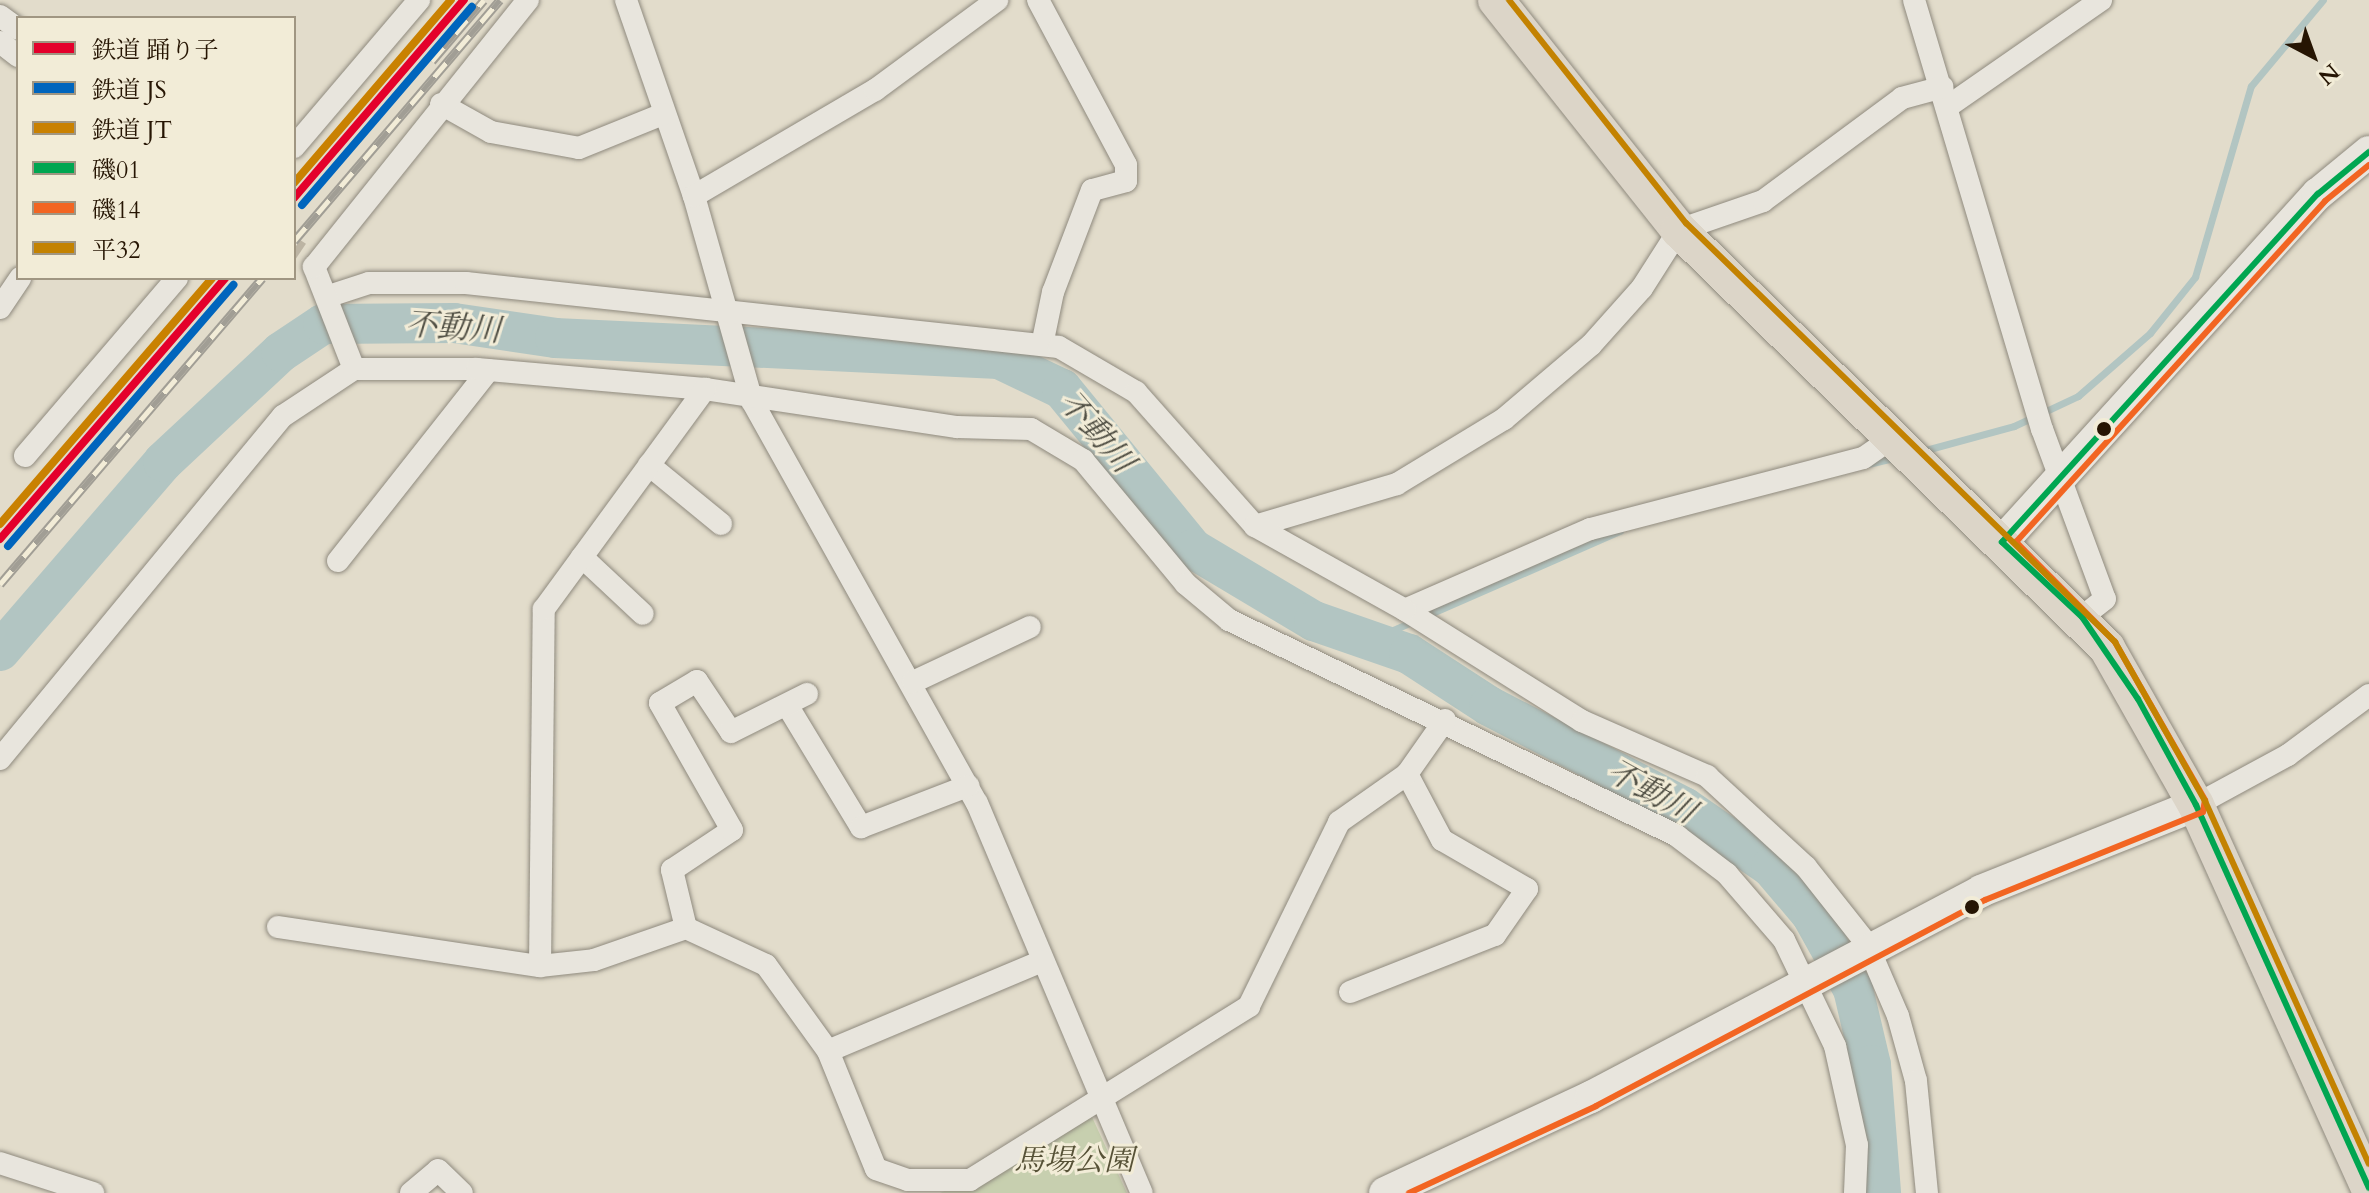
<!DOCTYPE html>
<html>
<head>
<meta charset="utf-8">
<style>
	body { margin:0 }
	#map { position:relative; width:2369px; height:1193px; overflow:hidden; background:#e2dccb; font-family:Cardo,"Noto Serif JP",serif }
	div>[style] { position:absolute }
	.green>* { inset:0; background:#c7cfaf }
	.stream>* { height:7px; margin:-3.5px; padding:0 3.5px; transform-origin:3.5px; border-radius:3.5px; background:#b2c5c2 }
	.river>* { height:40px; margin:-20px; padding:0 20px; transform-origin:20px; border-radius:20px; background:#b2c5c2 }
	.street-tunnel>* { height:22px; margin-top:-11px; transform-origin:0; background:repeating-linear-gradient(90deg,#bcb4a3 0 22px,transparent 0 33px) }
	.roads { filter:drop-shadow(0 0 2px #8f8a7e) drop-shadow(0 0 2px #8f8a7e) }
	.street>* { height:22px; margin:-11px; padding:0 11px; transform-origin:11px; border-radius:11px; background:#e8e5dd }
	.secondary>* { height:32px; margin:-16px; padding:0 16px; transform-origin:16px; border-radius:16px; background:#e8e5dd }
	.primary>* { height:36px; margin:-18px; padding:0 18px; transform-origin:18px; border-radius:18px; background:#dcd5c8 }
	.rail>* { height:9px; margin-top:-4.5px; transform-origin:0; background:repeating-linear-gradient(90deg,#f2ecd7 0 18px,#a19e95 0 36px); box-sizing:border-box; border-block:2px solid #a19e95 }
	.bus-1>* { height:6px; margin:-3px; padding:0 3px; transform-origin:3px; border-radius:3px; background:#00a651 }
	.bus-2>* { height:6px; margin:-3px; padding:0 3px; transform-origin:3px; border-radius:3px; background:#f26522 }
	.bus-3>* { height:6px; margin:-3px; padding:0 3px; transform-origin:3px; border-radius:3px; background:#c38201 }
	.rail-1>* { height:8px; margin:-4px; padding:0 4px; transform-origin:4px; border-radius:4px; background:#e4002b }
	.rail-2>* { height:8px; margin:-4px; padding:0 4px; transform-origin:4px; border-radius:4px; background:#0065bd }
	.rail-3>* { height:8px; margin:-4px; padding:0 4px; transform-origin:4px; border-radius:4px; background:#c98101 }
	.dots>* { width:22px; height:22px; translate:-50% -50%; box-sizing:border-box; border:4px solid #f2ecd7; border-radius:50% }
	span { translate:-50% -50%; white-space:nowrap; text-align:center; line-height:1.15; -webkit-text-stroke:6px #f2ecd7; paint-order:stroke }
	.park-label { font-size:30px; color:#575237; font-style:italic }
	.water-label { font-size:32px; color:#504f44; font-style:italic }
	.legend { position:absolute; left:16px; top:16px; width:280px; height:264px; box-sizing:border-box; background:#f2ecd7; border:2px solid #a09682; margin:0; padding:10px 14px; list-style:none; font-size:24px; color:#261503 }
	.legend li { display:flex; align-items:center; gap:16px; height:40px }
	.legend b { width:40px; border:2px solid #a09682 }
	.north { position:absolute; left:2273px; top:16px; width:80px; height:80px; -webkit-text-stroke:6px #f2ecd7; paint-order:stroke; rotate:139deg; font-size:22px; font-weight:700; line-height:32px; text-align:center; color:#261503 }
	.north::after { content:''; display:block; margin:auto; width:28px; height:36px; background:#261503; clip-path:polygon(50% 0,100% 100%,50% 72%,0 100%) }
</style>
</head>
<body>
<div id="map">
	<div class="green">
		<i style="clip-path:polygon(1092px 1117px,1127px 1193px,940px 1193px,970px 1180px)"></i>
	</div>
	<div class="stream">
		<i style="left:1922px;top:451px;width:95px;rotate:-15.2deg"></i>
		<i style="left:2014px;top:426px;width:71px;rotate:-25.1deg"></i>
		<i style="left:2078px;top:396px;width:96px;rotate:-41.2deg"></i>
		<i style="left:2150px;top:333px;width:72px;rotate:-51.2deg"></i>
		<i style="left:2195px;top:277px;width:199px;rotate:-73.7deg"></i>
		<i style="left:2251px;top:86px;width:112px;rotate:-50.1deg"></i>
		<i style="left:1868px;top:464px;width:27px;rotate:-13deg"></i>
		<i style="left:1368px;top:641px;width:275px;rotate:-23.6deg"></i>
	</div>
	<div class="river">
		<i style="left:0;top:651px;width:250px;rotate:-49.2deg"></i>
		<i style="left:163px;top:462px;width:161px;rotate:-43deg"></i>
		<i style="left:281px;top:352px;width:50px;rotate:-33.7deg"></i>
		<i style="left:323px;top:324px;width:131px;rotate:-0.4deg"></i>
		<i style="left:454px;top:323px;width:102px;rotate:8.4deg"></i>
		<i style="left:555px;top:338px;width:444px;rotate:2.7deg"></i>
		<i style="left:999px;top:359px;width:70px;rotate:25.5deg"></i>
		<i style="left:1062px;top:389px;width:207px;rotate:50.7deg"></i>
		<i style="left:1193px;top:549px;width:141px;rotate:30.8deg"></i>
		<i style="left:1314px;top:621px;width:101px;rotate:19.2deg"></i>
		<i style="left:1409px;top:654px;width:95px;rotate:33deg"></i>
		<i style="left:1489px;top:706px;width:220px;rotate:27.4deg"></i>
		<i style="left:1684px;top:807px;width:106px;rotate:34.6deg"></i>
		<i style="left:1771px;top:867px;width:62px;rotate:49.6deg"></i>
		<i style="left:1811px;top:914px;width:86px;rotate:60.8deg"></i>
		<i style="left:1853px;top:989px;width:78px;rotate:76.7deg"></i>
		<i style="left:1871px;top:1065px;width:128px;rotate:85.5deg"></i>
	</div>
	<div class="street-tunnel">
		<i style="left:294px;top:249px;width:7px;rotate:34deg"></i>
	</div>
	<div class="roads">
		<div class="street">
			<i style="left:626px;top:0;width:207px;rotate:70.9deg"></i>
			<i style="left:694px;top:196px;width:213px;rotate:74.2deg"></i>
			<i style="left:752px;top:401px;width:461px;rotate:60.8deg"></i>
			<i style="left:977px;top:803px;width:423px;rotate:67.1deg"></i>
			<i style="left:1038px;top:0;width:187px;rotate:61.9deg"></i>
			<i style="left:1126px;top:165px;width:16px;rotate:90deg"></i>
			<i style="left:1126px;top:181px;width:35px;rotate:165deg"></i>
			<i style="left:1092px;top:190px;width:109px;rotate:110.9deg"></i>
			<i style="left:1053px;top:292px;width:54px;rotate:101.7deg"></i>
			<i style="left:1914px;top:0;width:448px;rotate:73.4deg"></i>
			<i style="left:2042px;top:429px;width:181px;rotate:69.7deg"></i>
			<i style="left:2105px;top:599px;width:29px;rotate:142deg"></i>
			<i style="left:0;top:16px;width:22px;rotate:36deg"></i>
			<i style="left:0;top:42px;width:23px;rotate:38deg"></i>
			<i style="left:441px;top:104px;width:57px;rotate:29.2deg"></i>
			<i style="left:491px;top:132px;width:89px;rotate:10.3deg"></i>
			<i style="left:579px;top:148px;width:91px;rotate:-22deg"></i>
			<i style="left:1950px;top:105px;width:184px;rotate:-34.8deg"></i>
			<i style="left:294px;top:147px;width:193px;rotate:-49.6deg"></i>
			<i style="left:694px;top:196px;width:210px;rotate:-30.4deg"></i>
			<i style="left:875px;top:90px;width:152px;rotate:-36.4deg"></i>
			<i style="left:329px;top:296px;width:42px;rotate:-18deg"></i>
			<i style="left:369px;top:283px;width:97px"></i>
			<i style="left:466px;top:283px;width:596px;rotate:6.16deg"></i>
			<i style="left:1059px;top:347px;width:89px;rotate:30.3deg"></i>
			<i style="left:1136px;top:392px;width:179px;rotate:48.4deg"></i>
			<i style="left:1255px;top:526px;width:148px;rotate:-16.5deg"></i>
			<i style="left:1397px;top:484px;width:125px;rotate:-31.3deg"></i>
			<i style="left:1504px;top:419px;width:114px;rotate:-40.4deg"></i>
			<i style="left:1591px;top:345px;width:76px;rotate:-48.2deg"></i>
			<i style="left:1642px;top:288px;width:69px;rotate:-57.5deg"></i>
			<i style="left:1679px;top:230px;width:89px;rotate:-19deg"></i>
			<i style="left:1763px;top:201px;width:173px;rotate:-36.5deg"></i>
			<i style="left:1902px;top:98px;width:42px;rotate:-15deg"></i>
			<i style="left:0;top:308px;width:36px;rotate:-56deg"></i>
			<i style="left:354px;top:369px;width:110px;rotate:-111.4deg"></i>
			<i style="left:314px;top:267px;width:342px;rotate:-51.3deg"></i>
			<i style="left:1892px;top:438px;width:35px;rotate:145deg"></i>
			<i style="left:1863px;top:458px;width:282px;rotate:165.4deg"></i>
			<i style="left:1590px;top:529px;width:202px;rotate:156.4deg"></i>
			<i style="left:1405px;top:610px;width:209px;rotate:32.1deg"></i>
			<i style="left:1582px;top:721px;width:137px;rotate:23.7deg"></i>
			<i style="left:1707px;top:776px;width:134px;rotate:42.6deg"></i>
			<i style="left:1806px;top:867px;width:98px;rotate:51.6deg"></i>
			<i style="left:1867px;top:944px;width:78px;rotate:66.7deg"></i>
			<i style="left:1898px;top:1016px;width:67px;rotate:74.5deg"></i>
			<i style="left:1916px;top:1081px;width:113px;rotate:84.4deg"></i>
			<i style="left:25px;top:456px;width:234px;rotate:-49.5deg"></i>
			<i style="left:649px;top:465px;width:93px;rotate:39.3deg"></i>
			<i style="left:1255px;top:526px;width:172px;rotate:29.2deg"></i>
			<i style="left:582px;top:557px;width:83px;rotate:43.1deg"></i>
			<i style="left:338px;top:561px;width:243px;rotate:-51.7deg"></i>
			<i style="left:913px;top:682px;width:129px;rotate:-25.2deg"></i>
			<i style="left:787px;top:705px;width:143px;rotate:58.8deg"></i>
			<i style="left:861px;top:827px;width:115px;rotate:-21deg"></i>
			<i style="left:0;top:759px;width:445px;rotate:-50.5deg"></i>
			<i style="left:283px;top:416px;width:85px;rotate:-33.5deg"></i>
			<i style="left:354px;top:369px;width:123px"></i>
			<i style="left:477px;top:369px;width:229px;rotate:5deg"></i>
			<i style="left:705px;top:389px;width:255px;rotate:8.6deg"></i>
			<i style="left:957px;top:427px;width:74px;rotate:1.5deg"></i>
			<i style="left:1031px;top:429px;width:61px;rotate:30.8deg"></i>
			<i style="left:1083px;top:460px;width:161px;rotate:50.3deg"></i>
			<i style="left:1186px;top:584px;width:56px;rotate:39.9deg"></i>
			<i style="left:1229px;top:620px;width:497px;rotate:25.7deg"></i>
			<i style="left:1677px;top:836px;width:63px;rotate:37.2deg"></i>
			<i style="left:1727px;top:874px;width:87px;rotate:49.2deg"></i>
			<i style="left:1784px;top:940px;width:118px;rotate:64.3deg"></i>
			<i style="left:1835px;top:1046px;width:101px;rotate:77.5deg"></i>
			<i style="left:1857px;top:1145px;width:48px;rotate:92.4deg"></i>
			<i style="left:2196px;top:805px;width:105px;rotate:-28.5deg"></i>
			<i style="left:2288px;top:755px;width:101px;rotate:-36.5deg"></i>
			<i style="left:278px;top:927px;width:265px;rotate:8.5deg"></i>
			<i style="left:540px;top:966px;width:357px;rotate:-89.4deg"></i>
			<i style="left:544px;top:609px;width:273px;rotate:-53.8deg"></i>
			<i style="left:686px;top:928px;width:60px;rotate:-103.6deg"></i>
			<i style="left:672px;top:870px;width:72px;rotate:-33.7deg"></i>
			<i style="left:732px;top:830px;width:146px;rotate:-119.6deg"></i>
			<i style="left:660px;top:703px;width:43px;rotate:-30.7deg"></i>
			<i style="left:697px;top:681px;width:61px;rotate:56.3deg"></i>
			<i style="left:731px;top:732px;width:85px;rotate:-26.6deg"></i>
			<i style="left:540px;top:966px;width:54px;rotate:-6.3deg"></i>
			<i style="left:594px;top:960px;width:97px;rotate:-19.2deg"></i>
			<i style="left:686px;top:928px;width:88px;rotate:24.8deg"></i>
			<i style="left:766px;top:965px;width:106px;rotate:54.2deg"></i>
			<i style="left:828px;top:1051px;width:232px;rotate:-22.8deg"></i>
			<i style="left:1350px;top:992px;width:156px;rotate:-21.5deg"></i>
			<i style="left:1495px;top:935px;width:56px;rotate:-55.2deg"></i>
			<i style="left:1527px;top:889px;width:98px;rotate:-150deg"></i>
			<i style="left:1442px;top:840px;width:75px;rotate:-117.9deg"></i>
			<i style="left:828px;top:1051px;width:127px;rotate:67.9deg"></i>
			<i style="left:876px;top:1169px;width:34px;rotate:19deg"></i>
			<i style="left:908px;top:1180px;width:62px"></i>
			<i style="left:970px;top:1180px;width:329px;rotate:-31.9deg"></i>
			<i style="left:1249px;top:1006px;width:205px;rotate:-63.9deg"></i>
			<i style="left:1339px;top:822px;width:83px;rotate:-35.2deg"></i>
			<i style="left:1407px;top:774px;width:66px;rotate:-54.9deg"></i>
			<i style="left:0;top:1163px;width:98px;rotate:17.9deg"></i>
			<i style="left:411px;top:1193px;width:35px;rotate:-40deg"></i>
			<i style="left:438px;top:1170px;width:33px;rotate:44deg"></i>
		</div>
		<div class="secondary">
			<i style="left:2002px;top:542px;width:470px;rotate:-47.8deg"></i>
			<i style="left:2318px;top:194px;width:66px;rotate:-39.5deg"></i>
			<i style="left:1385px;top:1193px;width:227px;rotate:-25deg"></i>
			<i style="left:1591px;top:1097px;width:441px;rotate:-27.8deg"></i>
			<i style="left:1981px;top:891px;width:232px;rotate:-21.8deg"></i>
		</div>
		<div class="primary">
			<i style="left:1496px;top:0;width:294px;rotate:51.5deg"></i>
			<i style="left:1679px;top:230px;width:598px;rotate:44.32deg"></i>
			<i style="left:2107px;top:648px;width:180px;rotate:60.5deg"></i>
			<i style="left:2196px;top:805px;width:420px;rotate:65.7deg"></i>
		</div>
	</div>
	<div class="rail">
		<i style="left:432px;top:61px;width:80px;rotate:-49.6deg"></i>
		<i style="left:294px;top:241px;width:317px;rotate:-49.5deg"></i>
		<i style="left:0;top:584px;width:403px;rotate:-49.4deg"></i>
	</div>
	<div class="bus-1">
		<i style="left:2002px;top:542px;width:110px;rotate:43.2deg"></i>
		<i style="left:2082px;top:617px;width:99px;rotate:55.7deg"></i>
		<i style="left:2138px;top:699px;width:121px;rotate:61.3deg"></i>
		<i style="left:2196px;top:805px;width:420px;rotate:65.7deg"></i>
		<i style="left:2002px;top:542px;width:470px;rotate:-47.8deg"></i>
		<i style="left:2318px;top:194px;width:66px;rotate:-39.5deg"></i>
	</div>
	<div class="bus-2">
		<i style="left:1409px;top:1193px;width:206px;rotate:-24.9deg"></i>
		<i style="left:1596px;top:1106px;width:440px;rotate:-27.9deg"></i>
		<i style="left:1985px;top:900px;width:235px;rotate:-22deg"></i>
		<i style="left:2203px;top:812px;width:12px;rotate:-81deg"></i>
		<i style="left:2205px;top:800px;width:182px;rotate:-119.7deg"></i>
		<i style="left:2115px;top:642px;width:141px;rotate:-134.7deg"></i>
		<i style="left:2016px;top:542px;width:460px;rotate:-47.8deg"></i>
		<i style="left:2325px;top:201px;width:57px;rotate:-39.3deg"></i>
	</div>
	<div class="bus-3">
		<i style="left:1509px;top:0;width:285px;rotate:51.6deg"></i>
		<i style="left:1686px;top:223px;width:600px;rotate:44.32deg"></i>
		<i style="left:2115px;top:642px;width:183px;rotate:60.5deg"></i>
		<i style="left:2205px;top:801px;width:398px;rotate:65.7deg"></i>
	</div>
	<div class="rail-1">
		<i style="left:294px;top:198px;width:261px;rotate:-49.4deg"></i>
		<i style="left:0;top:539px;width:345px;rotate:-49.2deg"></i>
	</div>
	<div class="rail-2">
		<i style="left:302px;top:205px;width:261px;rotate:-49.4deg"></i>
		<i style="left:8px;top:546px;width:345px;rotate:-49.2deg"></i>
	</div>
	<div class="rail-3">
		<i style="left:294px;top:183px;width:241px;rotate:-49.4deg"></i>
		<i style="left:0;top:524px;width:325px;rotate:-49.2deg"></i>
	</div>
	<div class="dots">
		<i style="left:2104px;top:429px;background:#261503"></i>
		<i style="left:1972px;top:907px;background:#261503"></i>
	</div>
	<div class="park-label">
		<span style="left:1074px;top:1161px">馬場公園</span>
	</div>
	<div class="water-label">
		<span style="left:453px;top:328px;rotate:4deg">不動川</span>
		<span style="left:1096px;top:432px;rotate:49deg">不動川</span>
		<span style="left:1651px;top:792px;rotate:29deg">不動川</span>
	</div>
	<ul class="legend">
	<li><b style="height:10px;background:#e4002b"></b>鉄道 踊り子</li>
	<li><b style="height:10px;background:#0065bd"></b>鉄道 JS</li>
	<li><b style="height:10px;background:#c98101"></b>鉄道 JT</li>
	<li><b style="height:10px;background:#00a651"></b>磯01</li>
	<li><b style="height:10px;background:#f26522"></b>磯14</li>
	<li><b style="height:10px;background:#c38201"></b>平32</li>
	</ul>
	<div class="north">N</div>
</div>
</body>
</html>
